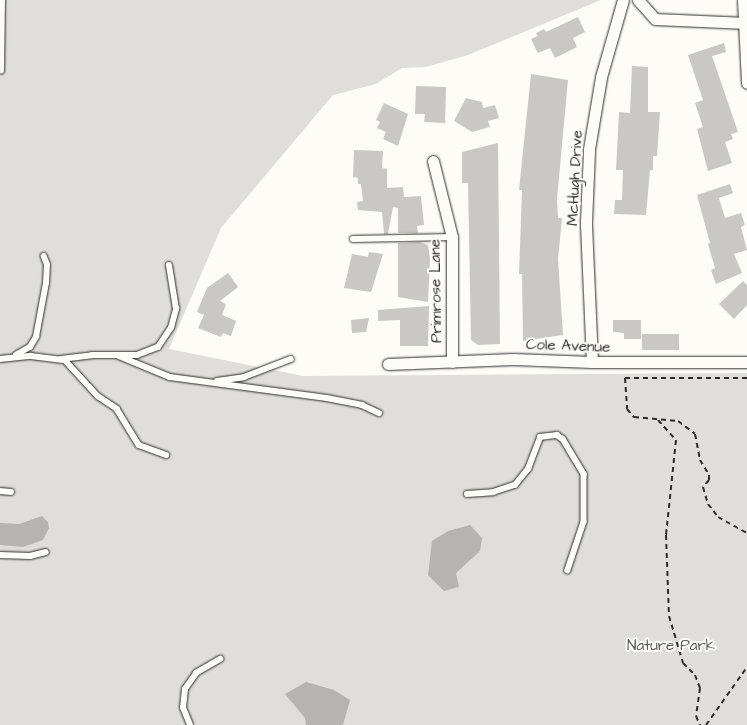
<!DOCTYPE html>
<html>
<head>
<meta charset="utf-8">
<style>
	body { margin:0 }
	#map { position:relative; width:747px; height:725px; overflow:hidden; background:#fdfcf7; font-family:"Architects Daughter",sans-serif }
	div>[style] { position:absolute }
	.green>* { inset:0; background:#dfdeda }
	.water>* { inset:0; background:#b5b4b1 }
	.building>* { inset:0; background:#c9c8c4; transform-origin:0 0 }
	.path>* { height:2px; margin-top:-1px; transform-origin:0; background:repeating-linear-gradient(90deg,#2b2b2b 0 5px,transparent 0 9px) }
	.roads { filter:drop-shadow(0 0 1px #2b2b2b) drop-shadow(0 0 1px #2b2b2b) }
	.lane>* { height:5.5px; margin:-2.75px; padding:0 2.75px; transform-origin:2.75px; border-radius:2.75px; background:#fdfcf7 }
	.street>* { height:11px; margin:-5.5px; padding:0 5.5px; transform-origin:5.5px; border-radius:5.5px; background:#fdfcf7 }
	span { translate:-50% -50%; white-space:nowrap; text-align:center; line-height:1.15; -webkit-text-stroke:4px #fdfcf7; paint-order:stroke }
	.street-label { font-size:15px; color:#2b2b2b }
	.park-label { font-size:15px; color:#585857 }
</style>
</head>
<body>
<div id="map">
	<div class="green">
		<i style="clip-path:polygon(0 0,601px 0,468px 55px,426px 67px,402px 68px,376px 84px,333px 95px,221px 228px,169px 349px,303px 376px,747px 373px,747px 725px,0 725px)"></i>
	</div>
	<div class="water">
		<i style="clip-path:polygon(42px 516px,48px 522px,49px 528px,43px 540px,23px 547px,0 545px,0 523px,19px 524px)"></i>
		<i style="clip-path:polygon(470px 525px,482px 538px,480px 551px,456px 573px,459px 587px,444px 591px,428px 575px,432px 541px,448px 531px)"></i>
		<i style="clip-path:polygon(306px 682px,334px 690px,350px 700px,343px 725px,306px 725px,305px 718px,285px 694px)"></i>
	</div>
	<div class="building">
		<i style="clip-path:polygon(578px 17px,585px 32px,573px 38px,577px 47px,555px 58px,550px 48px,538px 53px,531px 39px,538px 36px,536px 33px,544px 29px,546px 32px)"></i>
		<i style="clip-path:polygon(724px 43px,726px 52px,712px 56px,738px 132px,731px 134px,733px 139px,725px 142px,732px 163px,708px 171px,697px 129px,703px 127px,695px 103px,703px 100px,688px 55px)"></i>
		<i style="clip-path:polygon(632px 66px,648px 67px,648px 112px,660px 112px,657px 156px,653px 156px,653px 170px,650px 170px,646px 215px,614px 214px,615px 200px,622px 200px,623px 170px,616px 170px,619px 112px,630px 113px)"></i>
		<i style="clip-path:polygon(531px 74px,568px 80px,557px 199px,558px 218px,562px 218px,558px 259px,563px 335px,523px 341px,522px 274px,519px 274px,522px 190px,519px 190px)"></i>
		<i style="clip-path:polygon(416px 86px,446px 87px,445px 123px,424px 122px,425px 114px,415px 114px)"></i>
		<i style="clip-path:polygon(466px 98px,482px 102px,483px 108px,495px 105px,499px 118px,488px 121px,490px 127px,472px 132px,454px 121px)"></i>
		<i style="clip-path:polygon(384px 103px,408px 114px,398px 146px,383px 139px,386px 132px,377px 128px,380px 122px,376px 120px)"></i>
		<i style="clip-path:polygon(498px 143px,500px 344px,478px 345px,471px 340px,468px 183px,462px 183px,462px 152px)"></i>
		<i style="clip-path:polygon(354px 150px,383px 151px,382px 168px,387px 169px,387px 188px,403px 187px,404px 197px,421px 196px,424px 225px,417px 226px,418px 233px,398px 233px,398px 208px,393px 207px,388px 234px,384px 234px,382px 212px,358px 210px,357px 202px,363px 201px,361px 184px,358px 184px,358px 178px,353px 177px)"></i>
		<i style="clip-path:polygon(730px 184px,733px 193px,719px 198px,725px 218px,741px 213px,745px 225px,741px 227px,747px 250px,734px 254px,742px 273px,716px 284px,711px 270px,715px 268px,708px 244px,710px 243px,697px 195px)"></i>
		<i style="clip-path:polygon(419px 242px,428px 245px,430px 259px,428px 302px,398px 297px,398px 243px)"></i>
		<i style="clip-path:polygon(369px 252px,383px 254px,371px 292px,344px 288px,352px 254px,368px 257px)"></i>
		<i style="clip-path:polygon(228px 273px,238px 287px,220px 301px,226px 304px,222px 315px,236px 321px,231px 336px,223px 333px,221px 337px,198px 328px,204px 315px,197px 312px,207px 288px)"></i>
		<i style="clip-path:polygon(743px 281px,747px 285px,747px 305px,734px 319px,719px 304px)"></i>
		<i style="clip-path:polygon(429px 306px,428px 346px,400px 346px,400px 320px,378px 321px,378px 310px)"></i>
		<i style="clip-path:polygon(369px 318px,366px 332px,352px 333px,351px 320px)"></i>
		<i style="clip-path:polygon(613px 320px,641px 320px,641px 339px,624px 339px,624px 333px,613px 332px)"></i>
		<i style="left:642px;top:334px;width:37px;height:16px"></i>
	</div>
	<div class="path">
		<i style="left:747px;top:378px;width:122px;rotate:180deg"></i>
		<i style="left:625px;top:378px;width:31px;rotate:86deg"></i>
		<i style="left:627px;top:409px;width:11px;rotate:49deg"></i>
		<i style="left:634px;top:417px;width:44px;rotate:5.2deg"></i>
		<i style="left:678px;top:421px;width:21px;rotate:37deg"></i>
		<i style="left:695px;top:434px;width:26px;rotate:79deg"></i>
		<i style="left:700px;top:460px;width:17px;rotate:59deg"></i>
		<i style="left:709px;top:475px;width:5px;rotate:90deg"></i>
		<i style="left:709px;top:480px;width:9px;rotate:131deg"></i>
		<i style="left:703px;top:487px;width:18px;rotate:74deg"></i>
		<i style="left:708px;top:504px;width:16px;rotate:52deg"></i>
		<i style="left:718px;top:517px;width:33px;rotate:29deg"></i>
		<i style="left:658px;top:420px;width:27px;rotate:48deg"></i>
		<i style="left:676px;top:440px;width:96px;rotate:96deg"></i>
		<i style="left:666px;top:535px;width:81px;rotate:87.9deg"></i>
		<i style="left:669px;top:616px;width:49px;rotate:73.4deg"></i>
		<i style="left:683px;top:663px;width:17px;rotate:45deg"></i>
		<i style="left:695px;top:675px;width:14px;rotate:69deg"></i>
		<i style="left:700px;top:688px;width:28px;rotate:98deg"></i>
		<i style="left:696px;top:716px;width:10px;rotate:66deg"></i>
		<i style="left:706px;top:725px;width:71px;rotate:-54.7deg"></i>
	</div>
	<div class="roads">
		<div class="lane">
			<i style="left:1px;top:71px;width:71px;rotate:-89.2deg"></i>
			<i style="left:353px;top:239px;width:99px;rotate:-1.2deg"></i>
			<i style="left:16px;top:355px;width:16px;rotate:-30deg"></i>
			<i style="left:30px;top:347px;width:12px;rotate:-59deg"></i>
			<i style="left:36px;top:337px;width:55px;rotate:-79.5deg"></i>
			<i style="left:46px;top:283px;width:18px;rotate:-87deg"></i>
			<i style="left:47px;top:265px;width:9px;rotate:-111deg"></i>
			<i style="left:119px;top:356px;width:55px;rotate:22.4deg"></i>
			<i style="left:170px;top:377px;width:158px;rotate:7.6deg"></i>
			<i style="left:327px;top:398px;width:36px;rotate:11deg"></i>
			<i style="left:362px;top:405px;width:19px;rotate:25deg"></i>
			<i style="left:0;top:359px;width:31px;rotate:-6deg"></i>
			<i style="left:31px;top:356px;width:34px;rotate:7deg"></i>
			<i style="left:65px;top:360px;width:49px;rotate:47.5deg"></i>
			<i style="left:98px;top:396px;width:23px;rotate:34deg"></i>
			<i style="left:117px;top:409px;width:42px;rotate:58.6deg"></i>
			<i style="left:139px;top:445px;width:29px;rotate:20deg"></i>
			<i style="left:61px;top:359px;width:31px;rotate:-7deg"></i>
			<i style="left:92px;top:355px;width:45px"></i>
			<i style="left:137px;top:355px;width:22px;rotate:-21deg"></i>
			<i style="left:158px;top:347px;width:23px;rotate:-56deg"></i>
			<i style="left:171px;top:328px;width:20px;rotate:-75deg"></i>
			<i style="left:176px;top:309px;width:44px;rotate:-99.2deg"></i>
			<i style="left:217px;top:381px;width:27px;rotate:-8deg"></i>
			<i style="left:244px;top:377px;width:50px;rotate:-21deg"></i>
			<i style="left:0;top:491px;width:11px;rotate:5deg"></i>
			<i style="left:467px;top:494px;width:26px;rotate:-4deg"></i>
			<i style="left:493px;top:492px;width:23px;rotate:-18deg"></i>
			<i style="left:515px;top:485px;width:21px;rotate:-51deg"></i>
			<i style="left:528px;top:469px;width:34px;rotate:-69deg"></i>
			<i style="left:540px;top:437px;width:17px;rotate:-7deg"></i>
			<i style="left:557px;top:435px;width:7px;rotate:34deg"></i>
			<i style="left:563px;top:439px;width:41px;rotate:59deg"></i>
			<i style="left:584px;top:474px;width:48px;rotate:90deg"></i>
			<i style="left:584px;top:522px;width:51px;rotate:108.4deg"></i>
			<i style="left:0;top:555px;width:30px;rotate:2deg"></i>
			<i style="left:30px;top:556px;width:16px;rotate:-14deg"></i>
			<i style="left:190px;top:725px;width:18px;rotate:-112deg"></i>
			<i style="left:183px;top:708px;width:19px;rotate:-84deg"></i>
			<i style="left:185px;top:689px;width:19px;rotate:-55deg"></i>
			<i style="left:196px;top:673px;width:28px;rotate:-30deg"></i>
		</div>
		<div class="street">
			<i style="left:638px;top:0;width:25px;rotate:48deg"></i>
			<i style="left:655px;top:19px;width:92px;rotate:2.5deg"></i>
			<i style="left:743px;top:0;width:83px;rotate:87.2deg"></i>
			<i style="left:433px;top:161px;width:78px;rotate:76deg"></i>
			<i style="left:452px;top:237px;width:125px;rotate:90deg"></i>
			<i style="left:592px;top:362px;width:140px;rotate:-92.5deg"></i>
			<i style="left:586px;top:222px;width:73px;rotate:-87.6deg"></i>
			<i style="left:589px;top:149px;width:73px;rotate:-80.5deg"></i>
			<i style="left:601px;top:77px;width:80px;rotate:-74.1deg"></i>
			<i style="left:388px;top:364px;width:125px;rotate:-2.3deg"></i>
			<i style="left:513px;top:359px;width:79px;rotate:2.2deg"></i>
			<i style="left:592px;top:362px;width:155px"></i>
		</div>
	</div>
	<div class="street-label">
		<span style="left:575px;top:178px;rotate:-87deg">McHugh Drive</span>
		<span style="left:436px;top:291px;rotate:-91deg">Primrose Lane</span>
		<span style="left:568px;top:346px;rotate:2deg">Cole Avenue</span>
	</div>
	<div class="park-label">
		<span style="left:671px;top:646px">Nature Park</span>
	</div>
</div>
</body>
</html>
